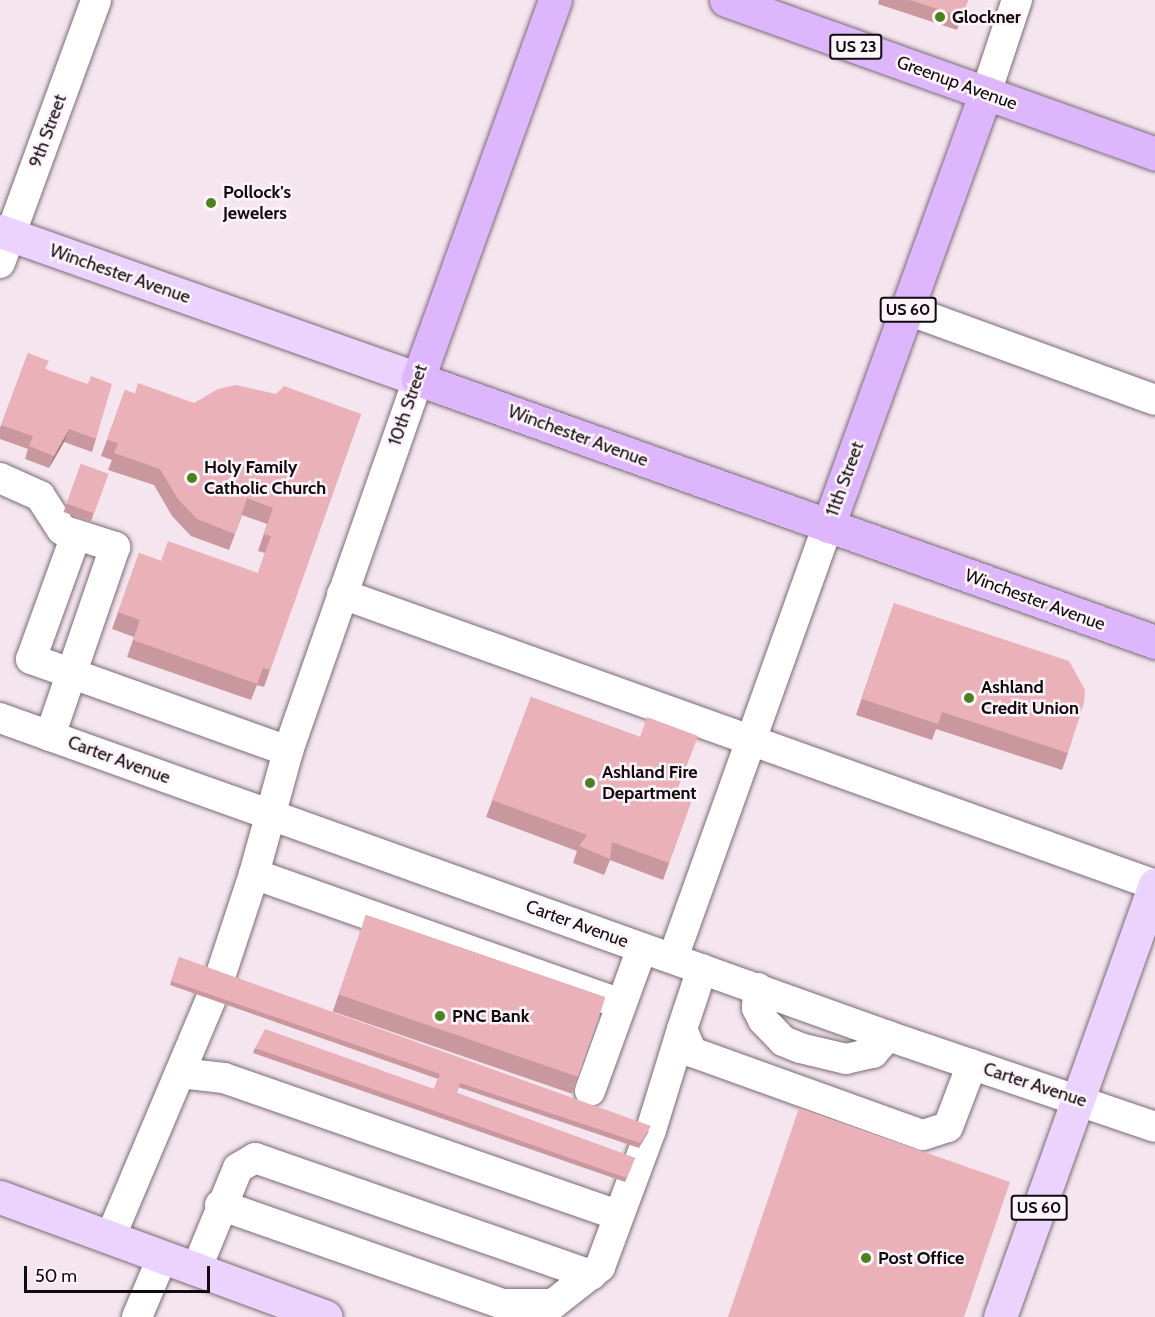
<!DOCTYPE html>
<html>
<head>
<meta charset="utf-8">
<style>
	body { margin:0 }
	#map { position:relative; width:1155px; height:1317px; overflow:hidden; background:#f5e5ef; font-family:Cabin,sans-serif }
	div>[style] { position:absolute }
	.roads { filter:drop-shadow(0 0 2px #7a6c75) drop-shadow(0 0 2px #7a6c75) }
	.minor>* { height:30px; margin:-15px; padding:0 15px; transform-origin:15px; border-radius:15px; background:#fff }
	.major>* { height:33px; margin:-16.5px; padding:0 16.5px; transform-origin:16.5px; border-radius:16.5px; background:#ebd3fe }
	.highway>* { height:33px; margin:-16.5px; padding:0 16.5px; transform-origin:16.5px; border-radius:16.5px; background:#ddb6fe }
	.wall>* { inset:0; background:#c9989e; transform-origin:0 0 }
	.shaded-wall>* { inset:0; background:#a47c81 }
	.building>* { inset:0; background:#eab1b8; transform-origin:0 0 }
	.dots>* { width:16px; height:16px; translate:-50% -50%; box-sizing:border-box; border:3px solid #fef4fa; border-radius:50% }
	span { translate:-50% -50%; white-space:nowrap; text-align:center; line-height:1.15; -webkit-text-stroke:5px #fef4fa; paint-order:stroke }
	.shield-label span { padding:2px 4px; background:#fef4fa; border:2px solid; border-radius:4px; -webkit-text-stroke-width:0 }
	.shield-label { font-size:16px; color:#100b0e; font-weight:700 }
	.poi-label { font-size:18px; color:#100b0e; font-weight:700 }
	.left { translate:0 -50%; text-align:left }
	.street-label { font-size:18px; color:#100b0e }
	.scale { position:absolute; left:24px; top:1266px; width:186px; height:27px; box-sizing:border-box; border:3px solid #100b0e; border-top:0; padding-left:8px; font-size:18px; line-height:21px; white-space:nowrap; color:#100b0e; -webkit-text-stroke:4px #fef4fa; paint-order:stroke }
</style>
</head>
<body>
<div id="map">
	<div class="roads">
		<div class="minor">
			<i style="left:986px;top:93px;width:98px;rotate:-71.6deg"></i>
			<i style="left:0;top:263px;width:280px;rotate:-69.9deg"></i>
			<i style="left:908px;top:310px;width:263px;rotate:20deg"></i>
			<i style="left:0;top:478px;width:44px;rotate:24.2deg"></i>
			<i style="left:40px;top:496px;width:40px;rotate:57.1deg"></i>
			<i style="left:62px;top:530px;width:56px;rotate:17.8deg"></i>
			<i style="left:115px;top:547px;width:200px;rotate:109deg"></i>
			<i style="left:76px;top:535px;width:132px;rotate:109.9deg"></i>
			<i style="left:31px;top:659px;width:273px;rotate:19.7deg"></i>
			<i style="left:342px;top:594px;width:864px;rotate:19.69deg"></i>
			<i style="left:0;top:718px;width:943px;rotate:19.7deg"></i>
			<i style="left:888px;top:1036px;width:282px;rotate:18.8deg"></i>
			<i style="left:254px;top:874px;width:389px;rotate:19.5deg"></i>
			<i style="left:673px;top:958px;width:459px;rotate:-70.3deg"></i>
			<i style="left:702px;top:969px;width:63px;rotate:108.4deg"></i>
			<i style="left:682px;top:1029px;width:25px;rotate:67deg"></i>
			<i style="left:692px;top:1052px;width:245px;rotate:19.8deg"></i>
			<i style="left:923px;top:1135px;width:26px;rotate:-18deg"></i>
			<i style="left:948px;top:1127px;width:67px;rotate:-69.1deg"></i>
			<i style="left:220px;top:977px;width:108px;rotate:-71.7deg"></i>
			<i style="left:254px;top:874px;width:128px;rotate:-74.5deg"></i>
			<i style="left:288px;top:751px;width:394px;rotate:-70.7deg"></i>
			<i style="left:758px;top:988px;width:20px;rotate:93deg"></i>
			<i style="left:757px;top:1008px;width:13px;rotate:63deg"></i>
			<i style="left:763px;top:1020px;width:29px;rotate:46deg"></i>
			<i style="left:783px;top:1041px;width:18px;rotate:22deg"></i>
			<i style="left:800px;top:1048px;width:47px;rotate:13.4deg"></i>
			<i style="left:846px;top:1059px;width:28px;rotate:-13deg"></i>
			<i style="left:873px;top:1053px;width:23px;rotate:-49deg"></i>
			<i style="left:180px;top:1073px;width:44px;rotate:6.5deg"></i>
			<i style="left:224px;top:1078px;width:417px;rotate:19.2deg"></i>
			<i style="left:590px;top:1091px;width:152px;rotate:-70deg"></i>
			<i style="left:220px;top:1205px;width:300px;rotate:19.3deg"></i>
			<i style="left:503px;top:1304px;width:50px"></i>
			<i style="left:553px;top:1304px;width:60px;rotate:-38.2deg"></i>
			<i style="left:600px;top:1267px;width:146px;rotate:-69.6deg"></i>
			<i style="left:651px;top:1130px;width:106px;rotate:-72.9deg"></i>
			<i style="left:110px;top:1238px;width:259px;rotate:-67.1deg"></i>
			<i style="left:196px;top:1270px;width:110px;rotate:-67.6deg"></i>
			<i style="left:238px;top:1168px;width:20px;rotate:-30deg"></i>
			<i style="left:255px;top:1158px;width:356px;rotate:19.2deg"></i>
			<i style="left:137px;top:1317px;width:64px;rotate:-67deg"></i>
		</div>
		<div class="major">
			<i style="left:0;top:231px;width:443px;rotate:19.5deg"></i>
			<i style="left:0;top:1197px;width:347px;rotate:20.2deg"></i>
			<i style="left:1000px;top:1317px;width:459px;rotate:-70.3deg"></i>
		</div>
		<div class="highway">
			<i style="left:555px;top:0;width:403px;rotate:109.9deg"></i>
			<i style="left:418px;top:379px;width:783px;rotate:19.64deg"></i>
			<i style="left:726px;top:0;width:456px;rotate:19.7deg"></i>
			<i style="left:828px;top:526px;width:461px;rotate:-70deg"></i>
		</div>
	</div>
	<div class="wall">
		<i style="clip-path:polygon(879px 0,968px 0,957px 30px,878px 4px)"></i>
		<i style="clip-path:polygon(28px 353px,46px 369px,96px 439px,92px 452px,64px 442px,49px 468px,25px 459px,28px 449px,0 439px,0 428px)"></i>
		<i style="clip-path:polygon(125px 390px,135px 394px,194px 403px,361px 414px,264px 687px,257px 685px,251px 700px,127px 657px,134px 637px,112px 629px,139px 553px,161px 561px,258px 573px,265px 553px,258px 551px,267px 524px,242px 515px,229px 550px,191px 536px,172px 516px,154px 485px,108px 470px,112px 460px,101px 456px)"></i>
		<i style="left:81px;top:464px;width:29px;height:51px;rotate:20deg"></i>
		<i style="clip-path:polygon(894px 603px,1068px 753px,1062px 770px,936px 729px,932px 740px,856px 715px)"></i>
		<i style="clip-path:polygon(531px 697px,640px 737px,676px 796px,691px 802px,663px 880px,610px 860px,604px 875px,573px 863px,577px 851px,486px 817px)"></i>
		<i style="left:366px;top:915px;width:253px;height:102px;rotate:19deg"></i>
		<i style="clip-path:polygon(179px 957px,649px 1131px,639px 1148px,458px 1087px,457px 1093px,635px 1158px,625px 1182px,253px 1053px,255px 1048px,434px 1089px,438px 1079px,170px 985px)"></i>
	</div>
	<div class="shaded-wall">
		<i style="clip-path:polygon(69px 429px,64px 442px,49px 468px,54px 456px)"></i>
	</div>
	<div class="building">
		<i style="clip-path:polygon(910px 0,968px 0,962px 17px)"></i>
		<i style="clip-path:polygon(28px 353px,49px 361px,45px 369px,88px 384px,91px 376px,112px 384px,96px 439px,69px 429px,54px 456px,29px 446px,33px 436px,1px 425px)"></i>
		<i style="clip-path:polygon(138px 383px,194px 403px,218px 389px,236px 385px,276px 394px,284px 386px,361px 414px,270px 670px,263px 668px,257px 684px,133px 640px,140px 620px,118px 612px,139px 553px,161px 561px,168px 541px,258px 573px,271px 536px,264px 534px,273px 508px,247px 498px,235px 534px,197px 519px,178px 499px,160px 469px,114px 453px,118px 443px,107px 440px,125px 390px,135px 394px)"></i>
		<i style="left:81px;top:464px;width:29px;height:42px;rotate:20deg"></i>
		<i style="clip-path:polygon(894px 603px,1069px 661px,1085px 690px,1084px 703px,1068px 753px,942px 712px,938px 724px,862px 699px)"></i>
		<i style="clip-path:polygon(531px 697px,640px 737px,647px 717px,698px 736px,675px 796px,691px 802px,669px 863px,612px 842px,610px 859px,579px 846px,587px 835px,492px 800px)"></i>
		<i style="left:366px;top:915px;width:253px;height:84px;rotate:19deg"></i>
		<i style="clip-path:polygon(179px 957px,651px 1126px,640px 1143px,460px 1083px,457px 1093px,635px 1158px,627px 1178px,255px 1048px,265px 1029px,434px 1089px,440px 1074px,171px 981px)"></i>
		<i style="clip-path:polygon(799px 1108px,1010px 1182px,964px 1317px,728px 1317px)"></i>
	</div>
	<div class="dots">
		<i style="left:940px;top:17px;background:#4a831d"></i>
		<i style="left:211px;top:203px;background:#4a831d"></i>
		<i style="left:192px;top:478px;background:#4a831d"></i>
		<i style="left:969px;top:698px;background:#4a831d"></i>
		<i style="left:590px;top:783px;background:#4a831d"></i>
		<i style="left:440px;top:1016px;background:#4a831d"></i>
		<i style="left:866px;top:1258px;background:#4a831d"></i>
	</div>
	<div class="shield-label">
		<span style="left:856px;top:47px">US 23</span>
		<span style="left:908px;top:310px">US 60</span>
		<span style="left:1039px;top:1208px">US 60</span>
	</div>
	<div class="poi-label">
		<span class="left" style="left:952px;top:17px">Glockner</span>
		<span class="left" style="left:223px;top:203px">Pollock's<br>Jewelers</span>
		<span class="left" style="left:204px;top:478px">Holy Family<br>Catholic Church</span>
		<span class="left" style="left:981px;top:698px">Ashland<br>Credit Union</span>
		<span class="left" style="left:602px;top:783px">Ashland Fire<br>Department</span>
		<span class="left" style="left:452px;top:1016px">PNC Bank</span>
		<span class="left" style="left:878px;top:1258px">Post Office</span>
	</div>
	<div class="street-label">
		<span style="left:957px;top:83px;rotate:20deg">Greenup Avenue</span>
		<span style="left:48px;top:131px;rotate:-70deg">9th Street</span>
		<span style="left:120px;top:274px;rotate:19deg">Winchester Avenue</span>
		<span style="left:408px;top:405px;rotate:-71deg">10th Street</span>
		<span style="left:578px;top:436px;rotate:20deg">Winchester Avenue</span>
		<span style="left:845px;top:479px;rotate:-70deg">11th Street</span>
		<span style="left:1035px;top:600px;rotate:20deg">Winchester Avenue</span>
		<span style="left:119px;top:760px;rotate:20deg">Carter Avenue</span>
		<span style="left:577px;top:924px;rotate:20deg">Carter Avenue</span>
		<span style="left:1035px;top:1085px;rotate:18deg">Carter Avenue</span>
	</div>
	<div class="scale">50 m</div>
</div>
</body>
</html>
